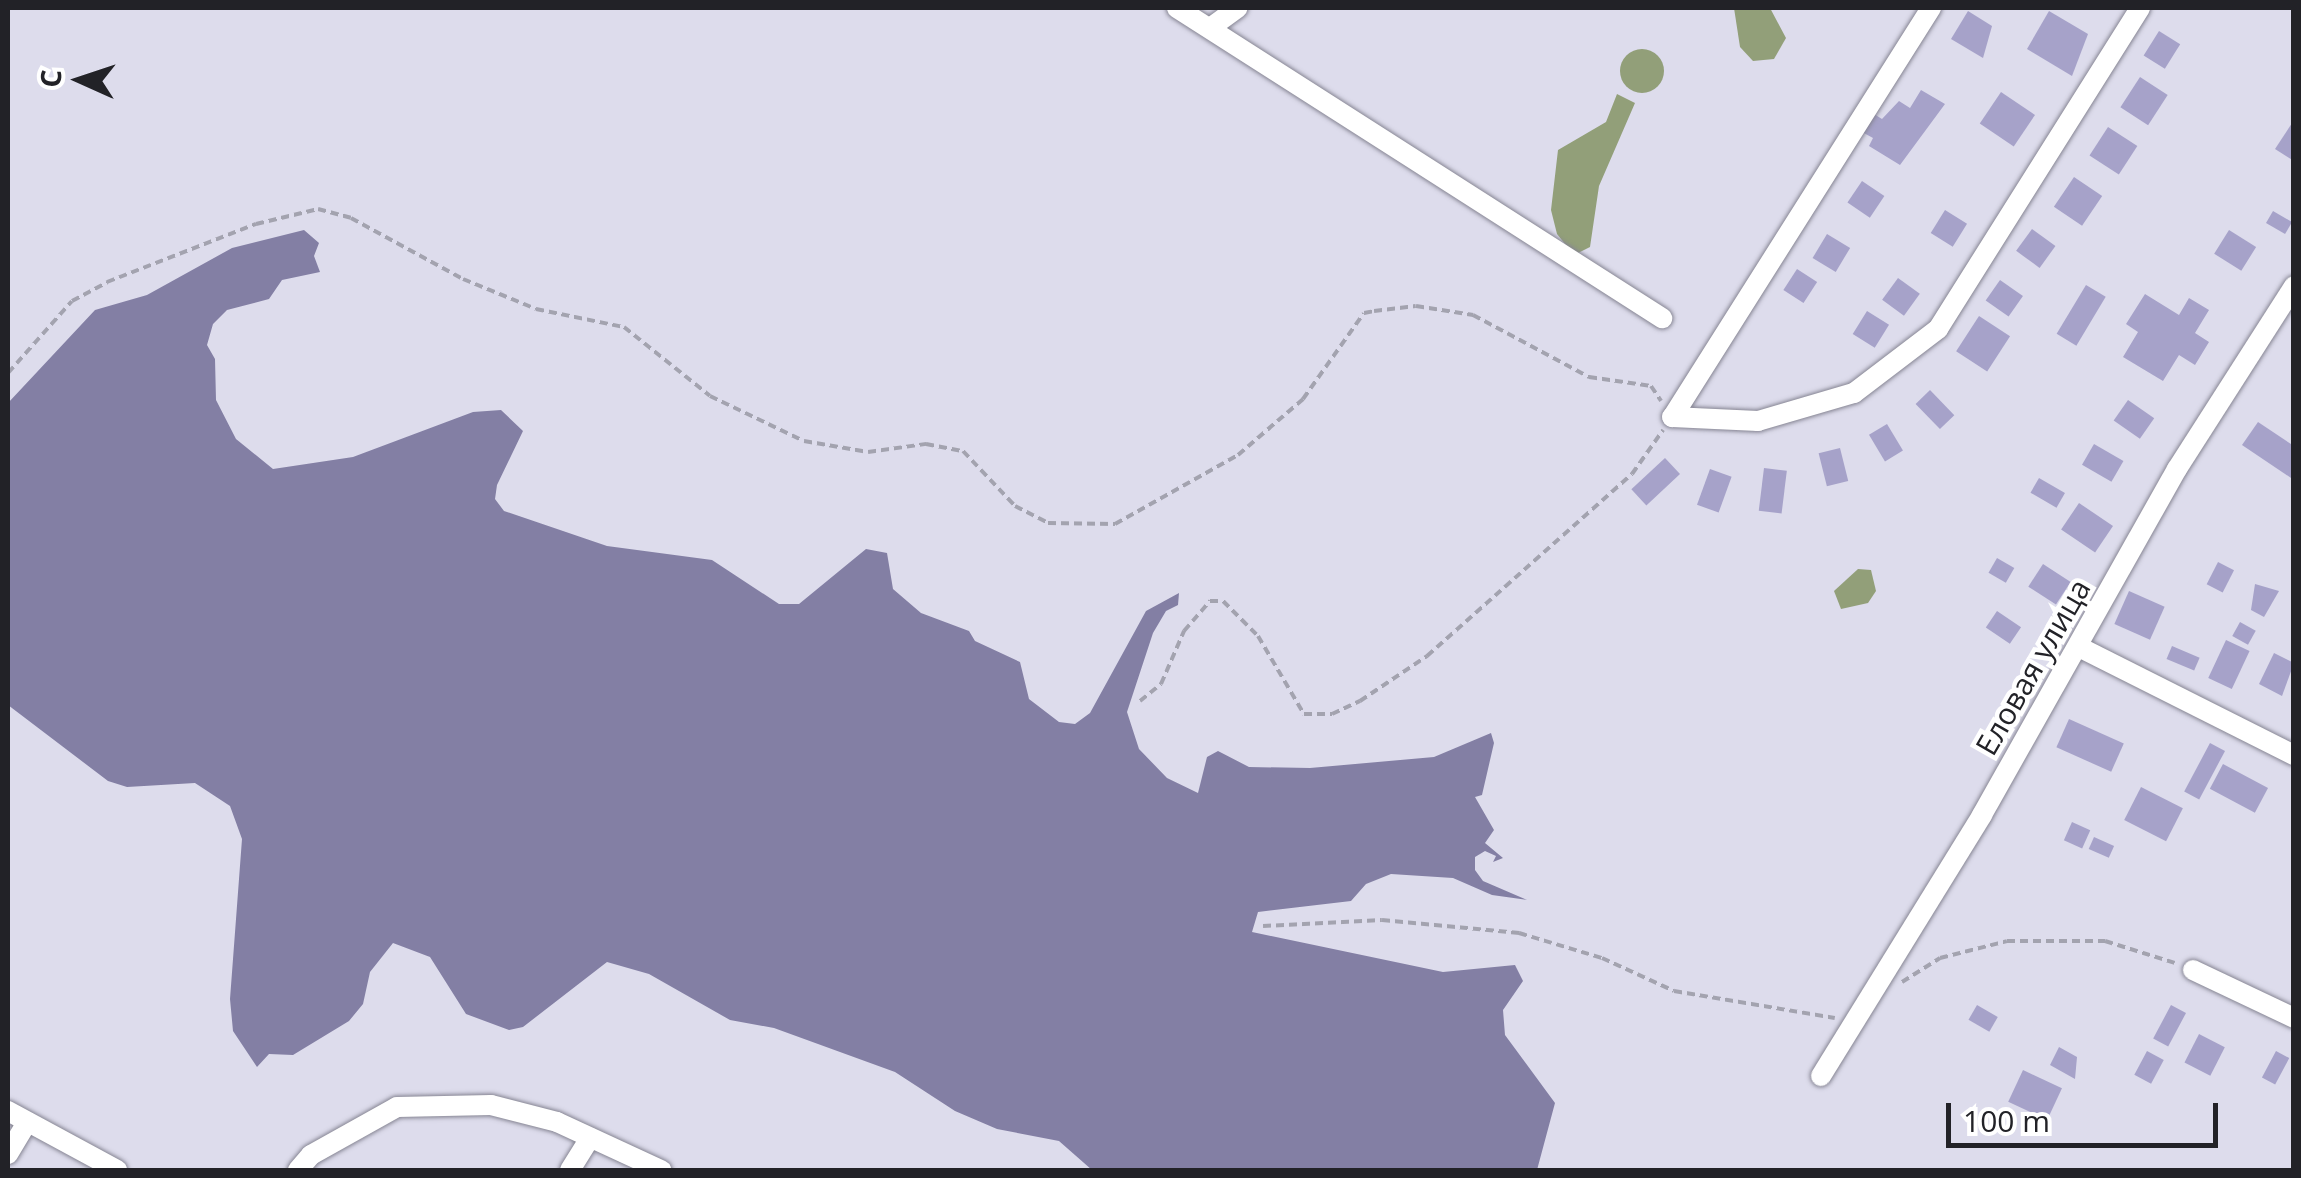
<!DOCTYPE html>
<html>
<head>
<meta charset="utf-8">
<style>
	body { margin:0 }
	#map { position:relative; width:2301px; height:1178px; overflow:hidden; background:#dddcec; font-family:"Open Sans",sans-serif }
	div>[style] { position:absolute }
	.forest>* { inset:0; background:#929f79 }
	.round { border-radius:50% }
	.water>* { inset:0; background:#837fa4 }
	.building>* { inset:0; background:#a6a2c9; transform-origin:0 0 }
	.path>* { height:4px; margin-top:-2px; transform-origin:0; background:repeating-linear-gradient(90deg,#a3a3af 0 8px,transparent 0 13px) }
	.roads { filter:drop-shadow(0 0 2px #868593) drop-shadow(0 0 2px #868593) }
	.minor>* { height:20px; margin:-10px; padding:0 10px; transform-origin:10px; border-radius:10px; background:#fff }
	span { translate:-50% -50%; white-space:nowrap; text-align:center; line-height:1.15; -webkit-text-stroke:9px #fff; paint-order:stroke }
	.street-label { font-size:30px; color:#222227 }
	.frame { position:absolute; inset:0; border:10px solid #222227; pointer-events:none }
	.north { position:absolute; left:30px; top:30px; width:100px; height:100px; -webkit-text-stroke:8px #fff; paint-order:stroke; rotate:273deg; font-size:28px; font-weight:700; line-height:40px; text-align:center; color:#222227 }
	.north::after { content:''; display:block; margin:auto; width:35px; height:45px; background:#222227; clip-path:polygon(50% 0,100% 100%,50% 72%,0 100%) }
	.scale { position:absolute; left:1946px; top:1103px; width:272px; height:45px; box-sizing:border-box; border:5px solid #222227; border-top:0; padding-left:12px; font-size:30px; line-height:35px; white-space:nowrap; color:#222227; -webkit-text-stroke:8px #fff; paint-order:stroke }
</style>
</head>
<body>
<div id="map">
	<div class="forest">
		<i style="clip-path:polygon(1734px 8px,1770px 8px,1786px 38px,1774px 59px,1753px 61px,1740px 47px)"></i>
		<i class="round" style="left:1620px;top:49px;width:44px;height:44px"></i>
		<i style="clip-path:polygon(1617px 94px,1635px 103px,1599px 186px,1590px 247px,1574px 255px,1557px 234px,1551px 210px,1558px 150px,1606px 122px)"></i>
		<i style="clip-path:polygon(1858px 569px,1871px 570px,1876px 591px,1868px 603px,1841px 609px,1834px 591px)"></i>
	</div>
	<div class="water">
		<i style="clip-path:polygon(304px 230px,319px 243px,314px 256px,320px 272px,282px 280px,269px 299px,227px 310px,213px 324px,207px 345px,215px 359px,216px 400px,236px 439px,273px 469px,353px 457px,473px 412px,501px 410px,523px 431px,497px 485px,495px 499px,504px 511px,607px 546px,712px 560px,779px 604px,799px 604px,866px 549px,887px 553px,893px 589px,921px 613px,969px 631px,975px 641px,1020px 662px,1029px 699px,1059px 722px,1075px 724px,1090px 713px,1146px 611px,1179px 593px,1178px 605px,1166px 611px,1153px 633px,1127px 712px,1139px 749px,1167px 778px,1198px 793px,1207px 757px,1218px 751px,1249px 767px,1310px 768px,1434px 757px,1491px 733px,1494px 743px,1482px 795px,1475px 797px,1494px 830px,1485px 843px,1503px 858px,1493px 862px,1496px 856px,1485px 851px,1475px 857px,1475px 870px,1483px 881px,1527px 900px,1492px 895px,1453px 878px,1391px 874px,1366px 884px,1351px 901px,1258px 912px,1252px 932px,1443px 972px,1515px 965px,1523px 981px,1503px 1010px,1505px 1035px,1555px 1103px,1537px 1170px,1092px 1170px,1059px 1141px,997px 1129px,955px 1111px,895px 1072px,774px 1028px,730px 1020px,649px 974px,607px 962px,523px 1027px,509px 1030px,466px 1014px,430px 957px,393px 943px,370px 972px,363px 1004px,349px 1021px,293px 1055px,269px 1054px,257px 1067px,233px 1031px,230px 999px,242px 839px,230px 806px,195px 783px,127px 787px,108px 781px,8px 705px,8px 403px,95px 310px,147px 295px,232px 248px)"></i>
	</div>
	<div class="building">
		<i style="clip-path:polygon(1968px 11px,1992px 26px,1983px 58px,1951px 39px)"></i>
		<i style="clip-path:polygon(2049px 11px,2088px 34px,2072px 76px,2027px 49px)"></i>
		<i style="left:2159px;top:31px;width:25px;height:29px;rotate:32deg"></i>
		<i style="left:2140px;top:77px;width:33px;height:36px;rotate:33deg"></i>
		<i style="clip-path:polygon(1921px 90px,1945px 104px,1900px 165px,1869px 146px,1873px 138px,1862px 132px,1874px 114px,1882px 119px,1899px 101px,1910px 108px)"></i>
		<i style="left:2001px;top:92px;width:41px;height:38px;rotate:34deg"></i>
		<i style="clip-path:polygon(2294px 120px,2294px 161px,2275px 149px)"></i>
		<i style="left:2108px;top:127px;width:35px;height:34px;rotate:33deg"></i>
		<i style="left:2074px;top:177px;width:34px;height:36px;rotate:34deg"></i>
		<i style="left:1862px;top:181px;width:27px;height:26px;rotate:34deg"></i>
		<i style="left:1945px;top:210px;width:26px;height:27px;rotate:32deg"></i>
		<i style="left:2273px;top:211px;width:22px;height:14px;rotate:30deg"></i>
		<i style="left:2032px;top:229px;width:29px;height:27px;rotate:36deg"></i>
		<i style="left:2229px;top:230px;width:32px;height:28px;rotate:32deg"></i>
		<i style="left:1827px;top:234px;width:27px;height:28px;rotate:31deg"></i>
		<i style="left:1797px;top:269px;width:24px;height:25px;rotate:33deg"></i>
		<i style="left:1898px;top:278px;width:27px;height:27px;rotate:36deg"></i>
		<i style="left:2000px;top:280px;width:28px;height:25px;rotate:35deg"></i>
		<i style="left:2086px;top:285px;width:23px;height:57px;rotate:31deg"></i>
		<i style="clip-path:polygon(2145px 294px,2179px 315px,2189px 298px,2209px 310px,2195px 333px,2209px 342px,2195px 365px,2179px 355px,2163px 381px,2123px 357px,2138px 332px,2126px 324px)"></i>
		<i style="left:1867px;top:311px;width:26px;height:27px;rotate:32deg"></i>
		<i style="left:1979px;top:316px;width:37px;height:42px;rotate:33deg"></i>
		<i style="left:1930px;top:390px;width:35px;height:20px;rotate:46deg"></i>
		<i style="left:2128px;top:400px;width:32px;height:25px;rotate:35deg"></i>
		<i style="clip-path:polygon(2258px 422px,2294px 446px,2294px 480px,2242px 445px)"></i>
		<i style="left:1887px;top:424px;width:31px;height:21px;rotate:59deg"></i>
		<i style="left:2094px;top:444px;width:34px;height:24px;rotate:30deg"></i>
		<i style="left:1840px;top:448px;width:34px;height:22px;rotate:76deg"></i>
		<i style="left:1665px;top:458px;width:22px;height:46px;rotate:47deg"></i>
		<i style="left:1764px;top:468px;width:23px;height:43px;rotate:7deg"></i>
		<i style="left:1710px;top:469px;width:23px;height:38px;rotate:20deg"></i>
		<i style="left:2039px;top:478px;width:30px;height:17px;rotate:30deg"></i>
		<i style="left:2079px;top:503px;width:41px;height:32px;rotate:34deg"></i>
		<i style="left:1997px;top:558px;width:20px;height:17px;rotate:30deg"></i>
		<i style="left:2218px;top:562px;width:18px;height:25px;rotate:27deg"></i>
		<i style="left:2043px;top:564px;width:33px;height:27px;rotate:33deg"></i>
		<i style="clip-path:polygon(2255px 584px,2279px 591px,2264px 617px,2251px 610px)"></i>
		<i style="left:2129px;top:591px;width:39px;height:36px;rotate:24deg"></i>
		<i style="left:1997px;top:611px;width:29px;height:20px;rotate:34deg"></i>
		<i style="left:2240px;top:622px;width:18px;height:16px;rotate:29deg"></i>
		<i style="left:2226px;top:640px;width:26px;height:42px;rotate:25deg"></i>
		<i style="left:2172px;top:646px;width:30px;height:14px;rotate:23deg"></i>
		<i style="clip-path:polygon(2274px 653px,2294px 663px,2282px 696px,2259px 684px)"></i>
		<i style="left:2069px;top:719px;width:60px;height:31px;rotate:24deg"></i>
		<i style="left:2210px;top:743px;width:17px;height:55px;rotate:28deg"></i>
		<i style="left:2223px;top:764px;width:51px;height:28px;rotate:28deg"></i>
		<i style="left:2141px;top:787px;width:47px;height:37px;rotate:27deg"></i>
		<i style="left:2072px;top:822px;width:20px;height:20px;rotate:24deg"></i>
		<i style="left:2094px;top:837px;width:22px;height:13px;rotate:24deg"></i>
		<i style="left:1977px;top:1005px;width:24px;height:17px;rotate:30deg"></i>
		<i style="left:2171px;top:1005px;width:17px;height:38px;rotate:28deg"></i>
		<i style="left:2199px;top:1034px;width:29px;height:32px;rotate:27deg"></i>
		<i style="clip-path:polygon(2059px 1047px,2077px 1057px,2075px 1079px,2050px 1065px)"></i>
		<i style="left:2147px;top:1051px;width:19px;height:27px;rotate:28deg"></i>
		<i style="left:2276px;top:1051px;width:15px;height:30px;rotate:28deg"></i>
		<i style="left:2023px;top:1070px;width:43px;height:35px;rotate:25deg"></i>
	</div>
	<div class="path">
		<i style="left:8px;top:373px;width:96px;rotate:-48.4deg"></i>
		<i style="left:72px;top:301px;width:40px;rotate:-28deg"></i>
		<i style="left:107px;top:282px;width:160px;rotate:-21.3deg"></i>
		<i style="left:256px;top:224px;width:64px;rotate:-13.6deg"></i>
		<i style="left:318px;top:209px;width:34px;rotate:15deg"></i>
		<i style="left:351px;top:218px;width:128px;rotate:28.6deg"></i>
		<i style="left:463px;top:279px;width:79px;rotate:22.3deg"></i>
		<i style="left:536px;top:309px;width:90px;rotate:11.6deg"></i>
		<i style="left:624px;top:327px;width:110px;rotate:38.7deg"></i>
		<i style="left:710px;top:396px;width:104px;rotate:25.6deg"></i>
		<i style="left:804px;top:441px;width:65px;rotate:9.8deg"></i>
		<i style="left:868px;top:452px;width:59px;rotate:-7.9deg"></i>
		<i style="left:926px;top:444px;width:38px;rotate:11deg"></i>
		<i style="left:963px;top:451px;width:76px;rotate:46.6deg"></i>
		<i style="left:1015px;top:506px;width:37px;rotate:27deg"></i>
		<i style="left:1048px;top:523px;width:67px;rotate:0.9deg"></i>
		<i style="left:1115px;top:524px;width:141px;rotate:-29.3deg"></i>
		<i style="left:1238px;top:455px;width:86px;rotate:-40.7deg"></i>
		<i style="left:1303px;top:399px;width:105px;rotate:-54.7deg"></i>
		<i style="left:1364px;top:313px;width:10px;rotate:-11deg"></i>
		<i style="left:1374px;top:311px;width:42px;rotate:-6.8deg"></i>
		<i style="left:1416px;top:306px;width:58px;rotate:9deg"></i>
		<i style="left:1473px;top:315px;width:132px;rotate:28.1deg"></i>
		<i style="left:1589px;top:377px;width:63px;rotate:8.3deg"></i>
		<i style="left:1651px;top:386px;width:18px;rotate:56deg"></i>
		<i style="left:1140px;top:701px;width:27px;rotate:-39deg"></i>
		<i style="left:1161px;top:684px;width:58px;rotate:-66.5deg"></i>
		<i style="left:1184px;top:631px;width:40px;rotate:-49deg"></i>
		<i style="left:1210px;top:601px;width:13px"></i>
		<i style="left:1223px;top:601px;width:49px;rotate:45deg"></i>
		<i style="left:1258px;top:636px;width:91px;rotate:59.5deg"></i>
		<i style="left:1304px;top:714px;width:28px"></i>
		<i style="left:1332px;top:714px;width:31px;rotate:-25deg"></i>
		<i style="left:1360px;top:701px;width:81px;rotate:-33.9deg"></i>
		<i style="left:1427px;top:656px;width:274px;rotate:-41.6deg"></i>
		<i style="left:1632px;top:474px;width:54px;rotate:-54.8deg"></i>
		<i style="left:1263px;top:926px;width:119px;rotate:-2.9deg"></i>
		<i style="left:1382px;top:920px;width:138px;rotate:5.4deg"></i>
		<i style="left:1519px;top:933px;width:87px;rotate:16.8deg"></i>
		<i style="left:1602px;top:958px;width:79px;rotate:24.6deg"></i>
		<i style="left:1674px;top:991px;width:163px;rotate:9.5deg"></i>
		<i style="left:1902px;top:982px;width:45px;rotate:-32.3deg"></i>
		<i style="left:1940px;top:958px;width:69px;rotate:-14.2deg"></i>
		<i style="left:2007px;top:941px;width:98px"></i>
		<i style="left:2105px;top:941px;width:73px;rotate:17.4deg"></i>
	</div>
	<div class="roads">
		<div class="minor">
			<i style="left:1177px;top:8px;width:576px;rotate:32.59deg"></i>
			<i style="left:1931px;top:8px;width:484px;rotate:122.3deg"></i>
			<i style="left:1672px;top:417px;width:86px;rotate:2.7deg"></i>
			<i style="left:1758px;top:421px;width:100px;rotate:-16.3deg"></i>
			<i style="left:1854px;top:393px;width:106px;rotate:-37.3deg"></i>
			<i style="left:1938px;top:329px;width:379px;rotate:-57.8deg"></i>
			<i style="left:1210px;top:28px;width:34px;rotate:-36deg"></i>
			<i style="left:2079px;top:647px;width:241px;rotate:26.7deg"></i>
			<i style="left:2193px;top:970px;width:112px;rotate:25.4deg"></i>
			<i style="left:1821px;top:1076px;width:307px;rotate:-58.3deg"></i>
			<i style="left:1982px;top:815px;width:397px;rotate:-60.6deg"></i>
			<i style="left:2177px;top:469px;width:217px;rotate:-57.4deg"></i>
			<i style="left:8px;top:1111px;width:124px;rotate:28.4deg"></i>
			<i style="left:8px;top:1154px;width:37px;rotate:-59deg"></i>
			<i style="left:298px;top:1170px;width:20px;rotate:-49deg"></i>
			<i style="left:311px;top:1155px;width:98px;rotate:-29.2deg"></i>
			<i style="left:397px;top:1107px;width:94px;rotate:-1.2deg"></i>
			<i style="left:491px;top:1105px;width:68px;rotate:14.4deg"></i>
			<i style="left:557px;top:1122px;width:115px;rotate:24.8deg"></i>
			<i style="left:570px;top:1170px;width:38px;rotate:-58deg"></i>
		</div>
	</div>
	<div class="street-label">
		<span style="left:2033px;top:667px;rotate:-60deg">Еловая улица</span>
	</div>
	<div class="frame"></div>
	<div class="north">С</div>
	<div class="scale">100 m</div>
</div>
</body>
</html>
